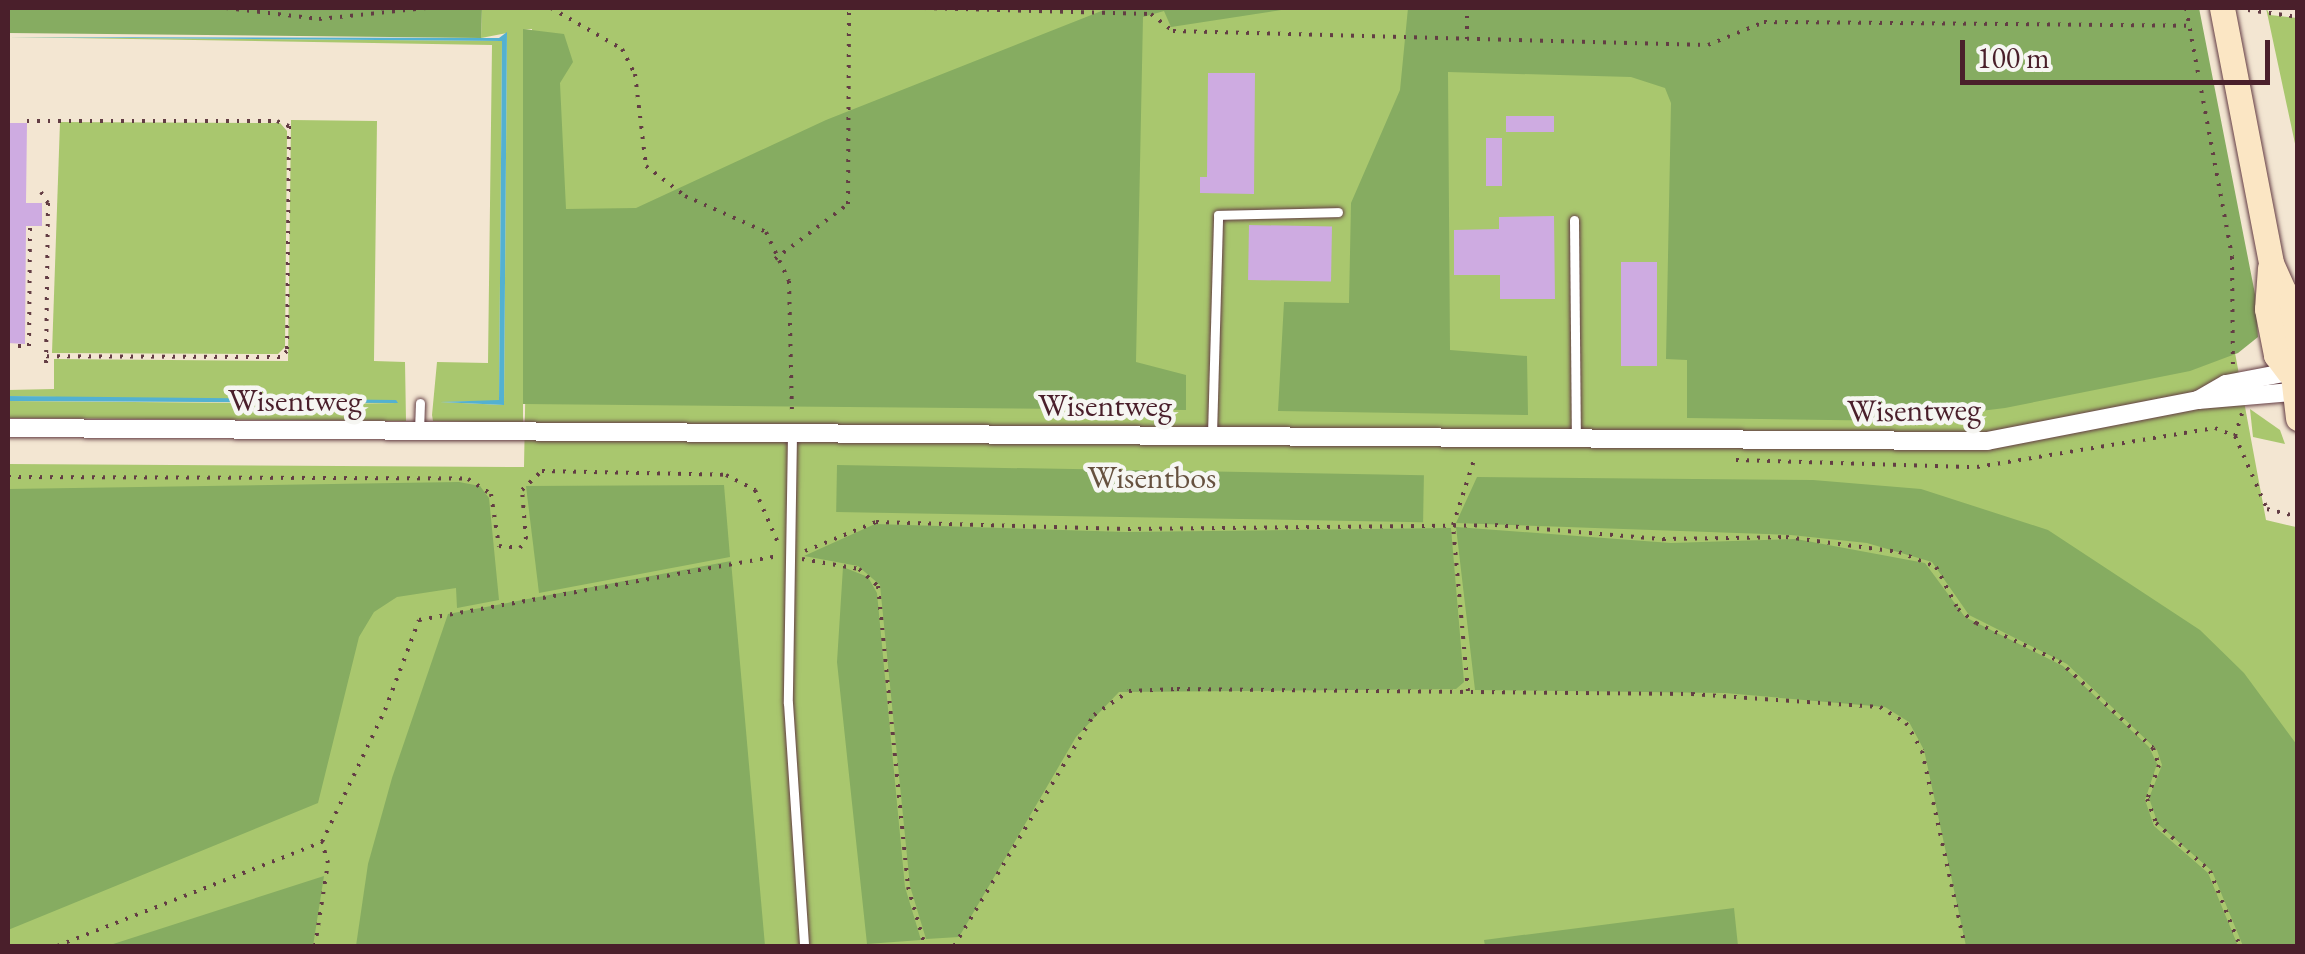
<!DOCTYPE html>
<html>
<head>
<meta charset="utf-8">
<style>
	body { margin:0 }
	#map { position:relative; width:2305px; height:954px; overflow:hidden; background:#f3e6d2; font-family:"EB Garamond",serif }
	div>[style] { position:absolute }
	.green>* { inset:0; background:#a9c76e }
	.forest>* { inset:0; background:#86ac61; transform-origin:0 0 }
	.water>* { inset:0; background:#53b1d1 }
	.building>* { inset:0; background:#ceabe1; transform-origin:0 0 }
	.path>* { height:4px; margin-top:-2px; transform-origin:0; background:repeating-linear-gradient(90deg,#633d44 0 2.5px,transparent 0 10.5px) }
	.roads { filter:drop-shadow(0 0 2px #633d44) drop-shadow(0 0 2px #633d44) }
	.service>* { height:9px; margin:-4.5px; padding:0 4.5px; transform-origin:4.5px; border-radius:4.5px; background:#fff }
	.minor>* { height:18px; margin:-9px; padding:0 9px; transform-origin:9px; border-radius:9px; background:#fff }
	.secondary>* { height:25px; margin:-12.5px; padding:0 12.5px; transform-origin:12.5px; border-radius:12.5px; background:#fbe6c4 }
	span { translate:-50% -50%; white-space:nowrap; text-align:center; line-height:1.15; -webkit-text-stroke:9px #f6f6f2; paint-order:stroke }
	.street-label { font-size:32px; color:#4a1f2b }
	.park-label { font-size:32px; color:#66513f }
	.frame { position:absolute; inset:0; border:10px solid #4a1f2b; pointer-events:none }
	.scale { position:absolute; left:1960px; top:40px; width:310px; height:45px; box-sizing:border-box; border:5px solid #4a1f2b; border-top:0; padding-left:12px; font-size:30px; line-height:35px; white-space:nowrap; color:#4a1f2b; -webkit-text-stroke:8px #f6f6f2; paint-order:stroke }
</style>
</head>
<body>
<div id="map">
	<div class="green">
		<i style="clip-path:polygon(482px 8px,2171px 8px,2266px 520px,2296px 527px,2297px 536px,2297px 946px,8px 946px,8px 464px,524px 467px,532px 29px,523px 30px,523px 423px,433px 421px,432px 415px,437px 362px,488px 363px,492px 45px,8px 37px,502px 41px,499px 401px,440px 402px,504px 405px,507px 33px,481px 38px)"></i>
		<i style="clip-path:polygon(2266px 8px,2270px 15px,2297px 18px,2297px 153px)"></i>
		<i style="clip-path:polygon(291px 120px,377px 121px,374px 361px,405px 362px,406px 421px,8px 418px,8px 401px,397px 404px,8px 396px,8px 390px,54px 389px,54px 359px,288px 361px)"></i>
		<i style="clip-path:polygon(60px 122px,280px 123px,287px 131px,285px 347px,278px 354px,52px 353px)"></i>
		<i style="clip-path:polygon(2250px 409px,2280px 430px,2285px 444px,2253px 437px)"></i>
	</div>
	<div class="forest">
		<i style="clip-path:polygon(8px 8px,482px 8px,481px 38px,8px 33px)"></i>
		<i style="clip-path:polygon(1109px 8px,1294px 8px,1171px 27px,1164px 11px,1143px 17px,1136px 362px,1186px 375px,1186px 410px,523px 404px,523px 29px,564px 34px,573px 62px,560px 83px,566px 209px,636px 208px,826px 120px)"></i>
		<i style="clip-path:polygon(1408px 8px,2199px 8px,2255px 294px,2258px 337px,2238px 353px,2190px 371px,2005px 408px,1899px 421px,1687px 418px,1687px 360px,1666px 359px,1671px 103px,1665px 88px,1631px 77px,1448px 72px,1450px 350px,1527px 356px,1528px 415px,1278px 411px,1284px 302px,1349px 303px,1351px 203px,1400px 90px)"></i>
		<i style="left:837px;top:465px;width:587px;height:47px;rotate:1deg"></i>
		<i style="clip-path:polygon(1477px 477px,1813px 480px,1921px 489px,2048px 530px,2200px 630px,2244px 673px,2297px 745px,2297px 946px,2243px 946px,2212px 871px,2158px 824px,2149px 798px,2162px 765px,2157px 750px,2067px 664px,1969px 615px,1932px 562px,1867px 543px,1791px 535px,1456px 523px)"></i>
		<i style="clip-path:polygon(459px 482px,480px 486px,489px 498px,499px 600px,457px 608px,456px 588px,397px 597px,374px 612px,359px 637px,318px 803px,8px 930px,8px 489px)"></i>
		<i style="clip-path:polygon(724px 485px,730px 557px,539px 593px,526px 486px)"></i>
		<i style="clip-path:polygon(875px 524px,1126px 532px,1451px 528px,1464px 682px,1456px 689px,1119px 692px,1076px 737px,959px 937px,926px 939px,910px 886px,880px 585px,858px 566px,804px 556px)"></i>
		<i style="clip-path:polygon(1456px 527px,1671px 543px,1796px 539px,1925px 563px,1965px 617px,2063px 666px,2149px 747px,2157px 764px,2145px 800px,2154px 826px,2208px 873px,2238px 946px,1966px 946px,1924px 750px,1909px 722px,1885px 707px,1725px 693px,1475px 690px)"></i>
		<i style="clip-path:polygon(731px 561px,765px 946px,356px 946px,368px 864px,392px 778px,448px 614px)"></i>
		<i style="clip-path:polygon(843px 567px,868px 577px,877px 593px,905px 887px,921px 940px,867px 944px,837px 662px)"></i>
		<i style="clip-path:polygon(324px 876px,313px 946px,107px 946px)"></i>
		<i style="clip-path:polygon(1734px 908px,1738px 946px,1485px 946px,1484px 940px)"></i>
	</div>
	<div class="water">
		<i style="clip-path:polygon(507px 32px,504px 405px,440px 402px,499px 400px,502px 41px,8px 37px,499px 38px)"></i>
		<i style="clip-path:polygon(8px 396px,396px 400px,398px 403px,8px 401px)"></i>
	</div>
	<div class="building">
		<i style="clip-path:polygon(1208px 73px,1255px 73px,1254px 194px,1200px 193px,1200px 177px,1207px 177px)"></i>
		<i style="left:1554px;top:116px;width:16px;height:48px;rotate:90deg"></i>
		<i style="clip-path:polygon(8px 123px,27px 123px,26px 203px,42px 203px,42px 226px,26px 226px,25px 344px,8px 343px)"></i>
		<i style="left:1486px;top:138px;width:16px;height:48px"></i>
		<i style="clip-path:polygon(1554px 216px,1555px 299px,1500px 299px,1500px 275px,1454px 275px,1454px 230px,1499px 229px,1499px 217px)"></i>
		<i style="left:1249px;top:225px;width:83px;height:55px;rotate:1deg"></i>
		<i style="left:1621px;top:262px;width:36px;height:104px"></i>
	</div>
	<div class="path">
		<i style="left:226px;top:8px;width:94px;rotate:6.7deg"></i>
		<i style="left:319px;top:19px;width:110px;rotate:-5.8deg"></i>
		<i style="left:551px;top:8px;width:82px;rotate:30deg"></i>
		<i style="left:622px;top:49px;width:28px;rotate:63deg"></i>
		<i style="left:635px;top:74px;width:93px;rotate:83.2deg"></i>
		<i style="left:646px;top:166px;width:49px;rotate:37.6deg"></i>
		<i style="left:685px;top:196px;width:89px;rotate:24deg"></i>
		<i style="left:766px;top:232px;width:54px;rotate:64.9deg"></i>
		<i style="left:789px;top:281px;width:133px;rotate:88.7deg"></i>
		<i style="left:924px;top:8px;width:227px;rotate:1.5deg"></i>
		<i style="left:1151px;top:14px;width:28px;rotate:38deg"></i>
		<i style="left:1173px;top:31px;width:535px;rotate:1.5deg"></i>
		<i style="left:1708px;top:45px;width:61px;rotate:-22.3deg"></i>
		<i style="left:1764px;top:22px;width:425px;rotate:0.5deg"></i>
		<i style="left:2186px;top:8px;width:253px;rotate:79.5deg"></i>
		<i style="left:2232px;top:257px;width:107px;rotate:89.5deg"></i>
		<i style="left:2248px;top:10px;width:50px;rotate:8deg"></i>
		<i style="left:1467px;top:39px;width:31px;rotate:-90deg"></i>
		<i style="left:27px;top:121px;width:250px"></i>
		<i style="left:277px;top:121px;width:13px;rotate:23deg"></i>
		<i style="left:289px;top:126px;width:225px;rotate:90.5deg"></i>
		<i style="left:287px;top:351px;width:9px;rotate:139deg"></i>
		<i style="left:280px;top:357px;width:234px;rotate:-179.8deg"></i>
		<i style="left:41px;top:192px;width:13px;rotate:58deg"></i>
		<i style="left:48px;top:203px;width:161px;rotate:90.7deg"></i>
		<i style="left:775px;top:259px;width:91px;rotate:-37deg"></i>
		<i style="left:848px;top:204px;width:196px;rotate:-89.7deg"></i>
		<i style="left:8px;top:346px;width:21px"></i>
		<i style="left:29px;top:346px;width:120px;rotate:-89.5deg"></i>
		<i style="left:2235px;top:436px;width:24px;rotate:-73deg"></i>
		<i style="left:1736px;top:460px;width:241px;rotate:1.7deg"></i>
		<i style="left:1977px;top:467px;width:241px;rotate:-9.3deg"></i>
		<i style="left:2215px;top:428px;width:22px;rotate:22deg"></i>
		<i style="left:2235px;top:436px;width:80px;rotate:66.3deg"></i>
		<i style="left:2267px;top:509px;width:32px;rotate:14deg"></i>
		<i style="left:8px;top:477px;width:460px;rotate:0.2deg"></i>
		<i style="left:468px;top:479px;width:27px;rotate:33deg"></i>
		<i style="left:491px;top:494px;width:53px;rotate:81.3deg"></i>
		<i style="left:499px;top:546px;width:21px;rotate:5deg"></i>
		<i style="left:520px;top:548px;width:11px;rotate:-56deg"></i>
		<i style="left:526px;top:539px;width:49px;rotate:-94.7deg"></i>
		<i style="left:522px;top:490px;width:28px;rotate:-44deg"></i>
		<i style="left:542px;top:471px;width:184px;rotate:1.2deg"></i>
		<i style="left:726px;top:475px;width:33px;rotate:27deg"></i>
		<i style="left:755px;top:490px;width:58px;rotate:66.5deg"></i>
		<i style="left:805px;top:551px;width:77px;rotate:-22.2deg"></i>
		<i style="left:876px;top:522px;width:252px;rotate:1.6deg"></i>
		<i style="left:1128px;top:529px;width:367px;rotate:-0.6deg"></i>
		<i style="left:1495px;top:525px;width:169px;rotate:4.8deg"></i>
		<i style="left:1663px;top:539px;width:123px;rotate:-0.9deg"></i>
		<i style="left:1786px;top:537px;width:114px;rotate:7.6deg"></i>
		<i style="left:1899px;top:552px;width:40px;rotate:22deg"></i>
		<i style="left:1936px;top:567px;width:47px;rotate:62.4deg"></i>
		<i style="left:1958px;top:609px;width:23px;rotate:38deg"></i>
		<i style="left:1976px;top:623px;width:91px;rotate:24.6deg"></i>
		<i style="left:2059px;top:661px;width:128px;rotate:42.8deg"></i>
		<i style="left:2153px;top:748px;width:18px;rotate:71deg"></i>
		<i style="left:2159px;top:765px;width:36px;rotate:109deg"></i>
		<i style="left:2147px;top:799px;width:26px;rotate:69deg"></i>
		<i style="left:2156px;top:823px;width:72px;rotate:41.6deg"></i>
		<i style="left:2210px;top:871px;width:81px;rotate:68.2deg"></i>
		<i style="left:802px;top:559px;width:58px;rotate:10deg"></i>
		<i style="left:859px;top:569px;width:25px;rotate:42deg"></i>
		<i style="left:878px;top:586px;width:302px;rotate:84.3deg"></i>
		<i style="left:908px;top:887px;width:61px;rotate:73.9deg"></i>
		<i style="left:1468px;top:691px;width:167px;rotate:-95.2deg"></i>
		<i style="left:1453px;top:525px;width:71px;rotate:-72.1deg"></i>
		<i style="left:57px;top:946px;width:285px;rotate:-21.4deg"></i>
		<i style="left:322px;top:842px;width:146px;rotate:-64.5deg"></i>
		<i style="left:385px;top:710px;width:96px;rotate:-69.3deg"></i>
		<i style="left:419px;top:620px;width:365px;rotate:-10.1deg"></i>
		<i style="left:315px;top:946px;width:84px;rotate:-81.1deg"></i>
		<i style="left:328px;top:863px;width:22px;rotate:-106deg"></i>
		<i style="left:954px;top:946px;width:270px;rotate:-58.8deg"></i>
		<i style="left:1094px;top:715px;width:42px;rotate:-34.4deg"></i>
		<i style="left:1129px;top:691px;width:48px;rotate:-2.4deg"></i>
		<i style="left:1177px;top:689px;width:515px;rotate:0.56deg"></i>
		<i style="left:1692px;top:694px;width:188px;rotate:4deg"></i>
		<i style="left:1880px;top:707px;width:31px;rotate:32deg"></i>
		<i style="left:1906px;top:723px;width:32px;rotate:60deg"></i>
		<i style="left:1922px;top:751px;width:200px;rotate:77.6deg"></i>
	</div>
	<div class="roads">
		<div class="service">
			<i style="left:1574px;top:220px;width:217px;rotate:89.5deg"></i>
			<i style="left:419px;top:431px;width:28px;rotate:-88deg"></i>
			<i style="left:792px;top:434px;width:269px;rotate:90.9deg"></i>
			<i style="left:788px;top:703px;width:244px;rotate:86.2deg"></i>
			<i style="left:1212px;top:435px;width:220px;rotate:-88.4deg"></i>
			<i style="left:1218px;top:215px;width:120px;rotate:-1.4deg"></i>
		</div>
		<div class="minor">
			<i style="left:2198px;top:400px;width:32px;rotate:-30deg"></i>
			<i style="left:2226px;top:384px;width:64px;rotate:-10.8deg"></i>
			<i style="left:8px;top:428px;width:1979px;rotate:0.38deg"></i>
			<i style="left:1987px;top:441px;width:215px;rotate:-11deg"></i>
			<i style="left:2198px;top:400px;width:94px;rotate:-4.9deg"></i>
		</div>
		<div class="secondary">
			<i style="left:2222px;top:8px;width:260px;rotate:79.1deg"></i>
			<i style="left:2271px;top:263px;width:30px;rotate:66deg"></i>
			<i style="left:2283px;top:290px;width:129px;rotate:83.3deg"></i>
			<i style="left:2270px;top:268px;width:41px;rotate:94.2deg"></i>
			<i style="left:2267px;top:309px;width:47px;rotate:78.9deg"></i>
			<i style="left:2276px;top:355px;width:21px;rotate:53deg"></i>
		</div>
	</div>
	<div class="street-label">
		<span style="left:295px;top:400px">Wisentweg</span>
		<span style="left:1105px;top:405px">Wisentweg</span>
		<span style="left:1914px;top:410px;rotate:-1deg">Wisentweg</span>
	</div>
	<div class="park-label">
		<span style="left:1152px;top:477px">Wisentbos</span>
	</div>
	<div class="frame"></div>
	<div class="scale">100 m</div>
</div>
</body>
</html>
